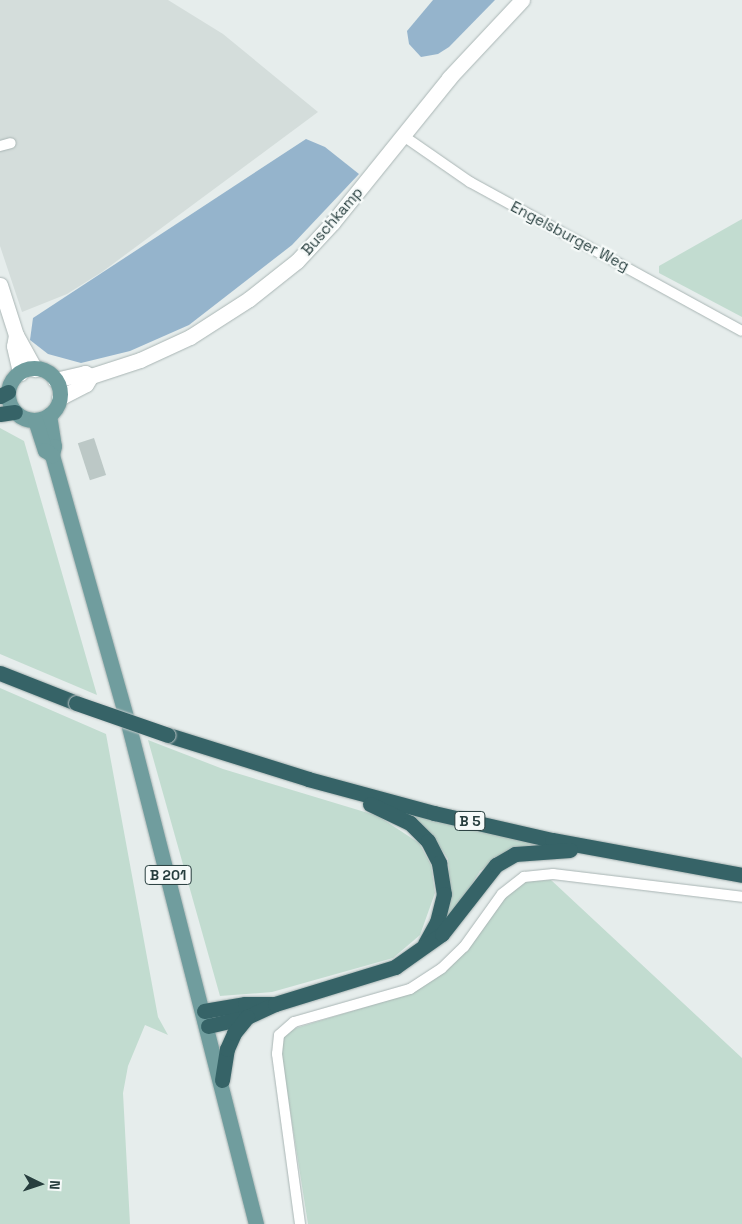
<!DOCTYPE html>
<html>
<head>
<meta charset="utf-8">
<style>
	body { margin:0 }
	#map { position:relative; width:742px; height:1224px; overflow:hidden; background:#e6edec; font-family:"Space Grotesk",sans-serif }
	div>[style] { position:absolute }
	.built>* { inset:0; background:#d4dddb }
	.green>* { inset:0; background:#c2dcd0 }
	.water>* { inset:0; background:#95b4cc }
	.building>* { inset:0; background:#bcc8c6; transform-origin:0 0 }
	.roads { filter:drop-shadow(0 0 1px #a9b5b4) drop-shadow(0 0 1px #a9b5b4) }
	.street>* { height:10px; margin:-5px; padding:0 5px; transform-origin:5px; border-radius:5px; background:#fff }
	.secondary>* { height:15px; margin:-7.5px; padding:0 7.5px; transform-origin:7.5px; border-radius:7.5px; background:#fff }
	.primary>* { height:15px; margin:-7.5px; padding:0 7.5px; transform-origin:7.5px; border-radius:7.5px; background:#709d9e }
	.primary>.ring { margin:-7.5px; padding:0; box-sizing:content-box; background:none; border:15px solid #709d9e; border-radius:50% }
	.highway>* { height:15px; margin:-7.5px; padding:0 7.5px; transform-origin:7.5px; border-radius:7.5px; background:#366367 }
	.bridges { filter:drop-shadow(0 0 1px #c3c9c9) drop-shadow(0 0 1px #c3c9c9) }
	.highway-bridge>* { height:15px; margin:-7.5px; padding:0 7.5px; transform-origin:7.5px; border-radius:7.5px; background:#366367 }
	span { translate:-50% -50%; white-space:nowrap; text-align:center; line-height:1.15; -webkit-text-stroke:4.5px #f6faf9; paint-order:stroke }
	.shield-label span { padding:1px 4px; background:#f6faf9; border:1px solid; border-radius:4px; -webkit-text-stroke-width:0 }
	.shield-label { font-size:14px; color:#273e3e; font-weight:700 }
	.street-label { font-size:15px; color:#273e3e }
	.north { position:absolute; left:15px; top:1159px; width:50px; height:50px; -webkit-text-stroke:4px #f6faf9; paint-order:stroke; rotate:94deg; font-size:14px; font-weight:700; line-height:20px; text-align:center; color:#273e3e }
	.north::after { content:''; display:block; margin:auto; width:18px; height:22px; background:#273e3e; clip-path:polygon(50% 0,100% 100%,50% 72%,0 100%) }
</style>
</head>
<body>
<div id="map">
	<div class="built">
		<i style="clip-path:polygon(0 0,168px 0,223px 34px,318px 112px,102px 272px,67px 294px,22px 312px,0 246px)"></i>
	</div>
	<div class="green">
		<i style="clip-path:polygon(742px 219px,742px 317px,659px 273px,659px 266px)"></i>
		<i style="clip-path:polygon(0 428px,24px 441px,97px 695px,0 654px)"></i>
		<i style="clip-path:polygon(0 688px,106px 734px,158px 1017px,168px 1035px,145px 1025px,128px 1066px,123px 1093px,130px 1224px,0 1224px)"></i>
		<i style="clip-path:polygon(148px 740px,223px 769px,378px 816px,419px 843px,431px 865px,435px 893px,420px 935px,393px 958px,272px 992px,220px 996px)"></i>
		<i style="clip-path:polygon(401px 811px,538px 843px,506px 852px,480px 871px,454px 913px,446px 919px,450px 888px,448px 859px,429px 831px)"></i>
		<i style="clip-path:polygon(551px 880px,742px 1058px,742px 1224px,308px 1224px,281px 1053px,283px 1036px,296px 1028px,412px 993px,444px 972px,505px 897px,526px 881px)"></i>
	</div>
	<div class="water">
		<i style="clip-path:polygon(433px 0,495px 0,449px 47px,438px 54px,421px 57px,409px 44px,407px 31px)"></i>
		<i style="clip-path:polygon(306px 139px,325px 147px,359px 174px,292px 245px,189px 325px,130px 351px,81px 363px,48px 354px,30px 340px,33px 318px)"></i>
	</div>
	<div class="building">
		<i style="left:94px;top:438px;width:39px;height:17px;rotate:72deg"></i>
	</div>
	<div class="roads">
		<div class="street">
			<i style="left:402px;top:135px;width:83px;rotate:34.7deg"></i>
			<i style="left:470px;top:182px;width:310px;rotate:28.7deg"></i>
			<i style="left:0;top:146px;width:11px;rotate:-15deg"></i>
			<i style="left:300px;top:1224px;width:172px;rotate:-97.7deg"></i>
			<i style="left:277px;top:1054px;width:19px;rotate:-84deg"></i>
			<i style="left:279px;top:1035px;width:20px;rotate:-41deg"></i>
			<i style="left:294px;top:1022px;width:121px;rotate:-15.9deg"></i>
			<i style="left:410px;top:989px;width:38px;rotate:-33deg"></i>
			<i style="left:442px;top:968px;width:30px;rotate:-44deg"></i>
			<i style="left:464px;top:947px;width:65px;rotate:-54.4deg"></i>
			<i style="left:502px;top:894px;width:28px;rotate:-38deg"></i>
			<i style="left:524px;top:877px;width:29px;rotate:-6deg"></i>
			<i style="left:553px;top:874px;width:190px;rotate:6.9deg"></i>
		</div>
		<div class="secondary">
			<i style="left:0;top:285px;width:52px;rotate:72.3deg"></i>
			<i style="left:16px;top:335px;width:39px;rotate:61deg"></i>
			<i style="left:16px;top:335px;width:11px;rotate:100deg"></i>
			<i style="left:14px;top:346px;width:28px;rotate:77deg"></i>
			<i style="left:55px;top:380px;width:31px;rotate:-13deg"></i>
			<i style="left:85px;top:373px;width:7px;rotate:27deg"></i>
			<i style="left:59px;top:398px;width:30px;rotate:-27deg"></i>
			<i style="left:86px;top:384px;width:9px;rotate:-58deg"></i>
			<i style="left:91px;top:376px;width:52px;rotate:-18.1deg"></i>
			<i style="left:140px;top:360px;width:55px;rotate:-24.7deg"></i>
			<i style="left:190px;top:337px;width:70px;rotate:-32.8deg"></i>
			<i style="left:249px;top:299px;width:61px;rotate:-38.4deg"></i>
			<i style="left:297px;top:261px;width:53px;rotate:-47.3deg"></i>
			<i style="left:333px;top:222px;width:185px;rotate:-51.1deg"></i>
			<i style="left:449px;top:78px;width:107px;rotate:-46.9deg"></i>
		</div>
		<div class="primary">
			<i class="ring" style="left:8px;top:368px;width:37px;height:37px"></i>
			<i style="left:49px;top:415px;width:31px;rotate:81deg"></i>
			<i style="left:54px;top:446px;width:9px;rotate:103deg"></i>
			<i style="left:52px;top:455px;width:279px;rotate:74.2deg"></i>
			<i style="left:128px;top:723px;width:517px;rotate:75.67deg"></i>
			<i style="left:35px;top:420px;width:32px;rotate:72deg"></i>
			<i style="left:45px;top:450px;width:9px;rotate:36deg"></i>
		</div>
		<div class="highway">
			<i style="left:0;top:396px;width:9px;rotate:-27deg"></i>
			<i style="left:0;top:414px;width:15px;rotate:-8deg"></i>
			<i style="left:0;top:673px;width:82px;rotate:21.5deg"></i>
			<i style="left:168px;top:735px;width:147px;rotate:17.4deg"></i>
			<i style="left:308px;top:779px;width:131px;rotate:15.1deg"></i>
			<i style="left:434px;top:813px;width:121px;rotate:12.9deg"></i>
			<i style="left:552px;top:840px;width:193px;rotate:10.4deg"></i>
			<i style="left:370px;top:804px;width:44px;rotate:25.4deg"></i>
			<i style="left:410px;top:823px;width:25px;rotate:45deg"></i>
			<i style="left:428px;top:841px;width:25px;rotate:63deg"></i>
			<i style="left:439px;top:863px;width:31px;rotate:81deg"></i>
			<i style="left:444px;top:894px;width:29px;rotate:104deg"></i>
			<i style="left:437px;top:922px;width:25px;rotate:119deg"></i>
			<i style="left:204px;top:1011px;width:42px;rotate:-9.7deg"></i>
			<i style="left:245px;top:1004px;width:26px"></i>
			<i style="left:208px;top:1026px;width:40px;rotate:-13deg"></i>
			<i style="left:247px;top:1017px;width:31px;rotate:-25deg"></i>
			<i style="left:275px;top:1004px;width:126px;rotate:-17.1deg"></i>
			<i style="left:395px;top:967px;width:57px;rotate:-35.1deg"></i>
			<i style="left:442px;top:934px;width:88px;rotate:-52deg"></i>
			<i style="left:496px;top:865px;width:22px;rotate:-30deg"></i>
			<i style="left:515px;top:854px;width:55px;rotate:-4.2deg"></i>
			<i style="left:222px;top:1080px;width:31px;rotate:-81deg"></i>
			<i style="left:227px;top:1049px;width:17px;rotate:-66deg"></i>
			<i style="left:234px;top:1033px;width:21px;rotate:-51deg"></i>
		</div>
	</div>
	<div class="bridges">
		<div class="highway-bridge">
			<i style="left:76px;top:703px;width:97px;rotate:19.2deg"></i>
		</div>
	</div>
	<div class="shield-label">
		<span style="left:470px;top:821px">B 5</span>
		<span style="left:168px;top:875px">B 201</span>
	</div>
	<div class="street-label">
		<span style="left:332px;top:221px;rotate:-49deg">Buschkamp</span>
		<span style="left:570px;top:236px;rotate:28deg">Engelsburger Weg</span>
	</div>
	<div class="north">N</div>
</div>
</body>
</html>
